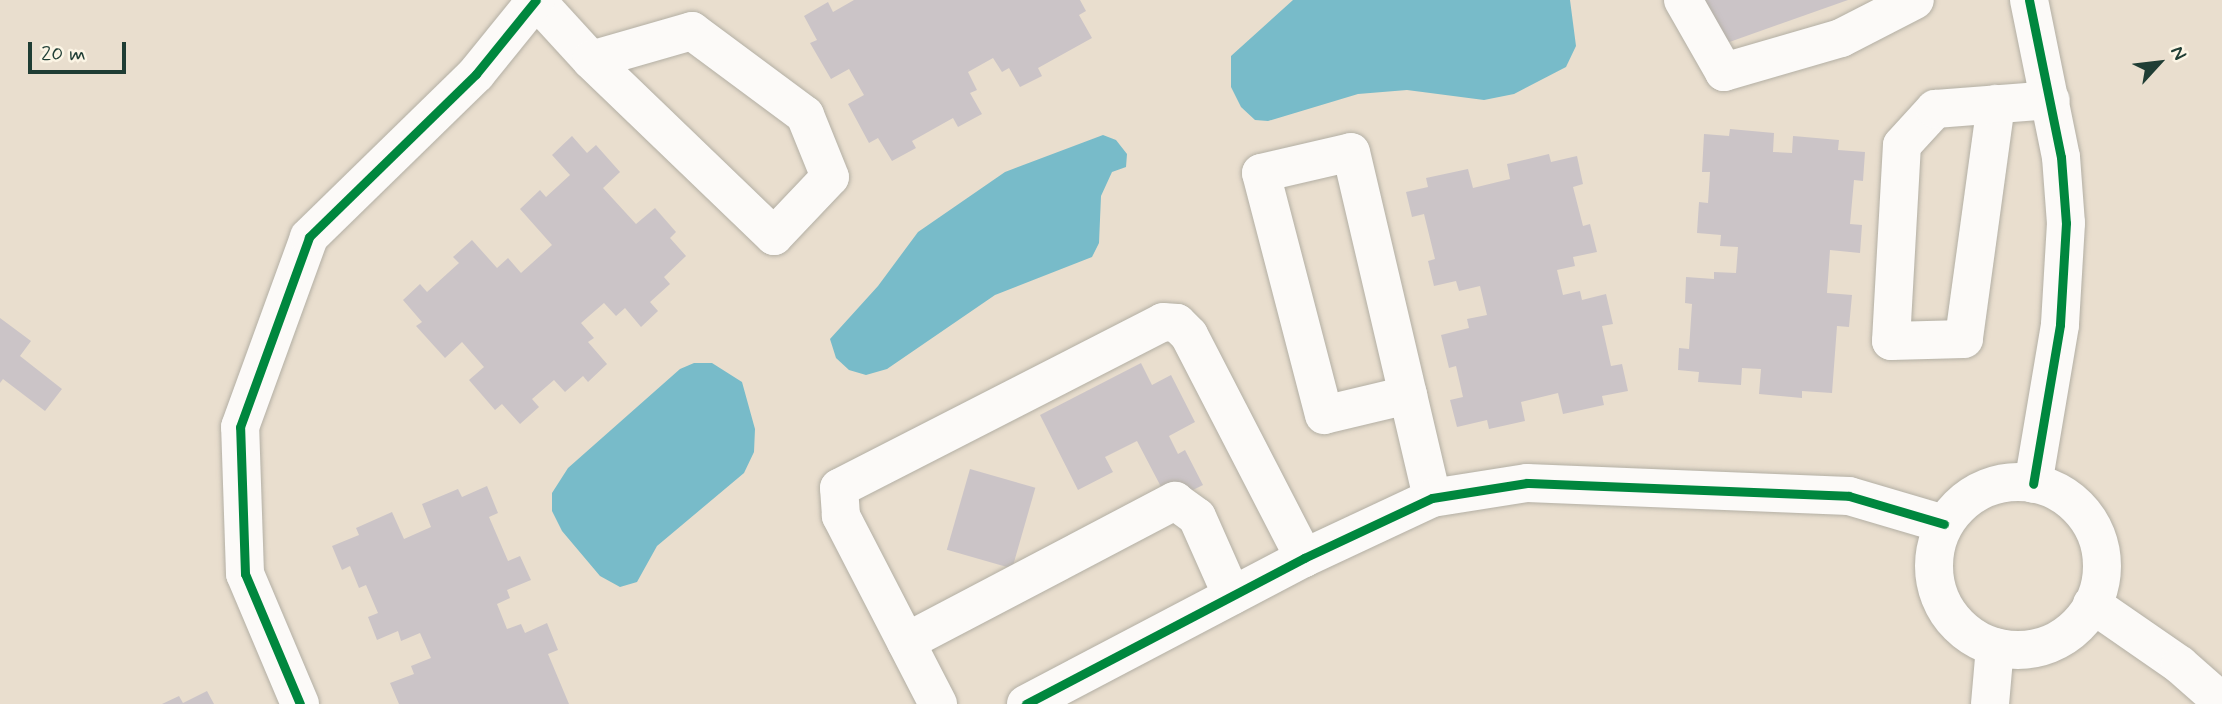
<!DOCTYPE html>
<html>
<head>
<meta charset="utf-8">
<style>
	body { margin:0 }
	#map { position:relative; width:2222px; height:704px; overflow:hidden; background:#e9dece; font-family:Mynerve,sans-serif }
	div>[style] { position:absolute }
	.water>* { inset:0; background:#78bbc9 }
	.building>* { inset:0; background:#cbc4c7; transform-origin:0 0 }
	.roads { filter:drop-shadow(0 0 2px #b3afa4) drop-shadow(0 0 2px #b3afa4) }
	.minor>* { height:38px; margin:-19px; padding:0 19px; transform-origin:19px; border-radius:19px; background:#fcfaf8 }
	.minor>.ring { margin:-19px; padding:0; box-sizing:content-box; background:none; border:38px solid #fcfaf8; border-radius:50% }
	.cycleway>* { height:9px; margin:-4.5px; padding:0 4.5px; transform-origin:4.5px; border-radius:4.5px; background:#00873e }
	span { translate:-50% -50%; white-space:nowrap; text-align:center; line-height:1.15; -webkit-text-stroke:5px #fcf5e5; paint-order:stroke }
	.north { position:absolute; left:2124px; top:28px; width:70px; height:70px; -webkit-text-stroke:5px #fcf5e5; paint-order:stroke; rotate:63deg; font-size:19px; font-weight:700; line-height:28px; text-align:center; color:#1f3d34 }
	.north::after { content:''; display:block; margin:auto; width:24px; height:32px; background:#1f3d34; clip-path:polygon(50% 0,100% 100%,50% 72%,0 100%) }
	.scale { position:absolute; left:28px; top:42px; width:98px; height:32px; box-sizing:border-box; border:4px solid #1f3d34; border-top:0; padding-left:9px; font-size:21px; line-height:24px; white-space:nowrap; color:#1f3d34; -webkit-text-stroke:5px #fcf5e5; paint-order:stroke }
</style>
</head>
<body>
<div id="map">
	<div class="water">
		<i style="clip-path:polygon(1293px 0,1570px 0,1576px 46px,1566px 67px,1514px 94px,1484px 100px,1407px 90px,1358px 94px,1268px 121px,1255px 120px,1241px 107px,1231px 87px,1231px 56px)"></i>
		<i style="clip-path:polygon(1103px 135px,1116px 140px,1127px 154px,1126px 167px,1112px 172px,1101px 196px,1099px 243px,1092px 257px,995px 295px,887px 369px,866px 375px,849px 370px,836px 358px,830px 339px,878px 286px,918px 232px,1005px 172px)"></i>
		<i style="clip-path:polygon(694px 363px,712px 363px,742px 382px,755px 429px,754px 452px,744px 473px,657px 546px,637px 582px,620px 587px,600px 576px,562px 531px,552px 511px,552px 493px,568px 468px,680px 369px)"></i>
	</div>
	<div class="building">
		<i style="clip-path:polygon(854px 0,1080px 0,1086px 11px,1079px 15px,1092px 38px,1038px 68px,1042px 76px,1020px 87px,1009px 68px,1002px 72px,993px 58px,968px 72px,977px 90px,970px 93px,982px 114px,958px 127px,953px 118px,912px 141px,916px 148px,892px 161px,878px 138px,869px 143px,848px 104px,864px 95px,849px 69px,831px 79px,810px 43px,817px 40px,804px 16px,828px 2px,833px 12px)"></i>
		<i style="clip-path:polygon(1705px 0,1848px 0,1721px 45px)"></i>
		<i style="clip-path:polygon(1730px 129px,1774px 133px,1773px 152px,1792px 153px,1793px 136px,1839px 140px,1838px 150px,1865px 152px,1863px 181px,1854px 180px,1850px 224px,1862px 225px,1860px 253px,1830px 250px,1827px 293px,1852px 295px,1849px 327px,1837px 326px,1832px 393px,1802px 391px,1802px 398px,1759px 394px,1761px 369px,1742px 368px,1741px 385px,1698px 382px,1699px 372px,1678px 370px,1679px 348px,1689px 349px,1692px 304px,1685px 303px,1686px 277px,1714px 279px,1714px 272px,1736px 273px,1738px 247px,1720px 246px,1721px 235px,1697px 233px,1699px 202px,1708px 203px,1710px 172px,1702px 172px,1704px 134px,1729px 136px)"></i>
		<i style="clip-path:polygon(572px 136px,587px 153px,596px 145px,620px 172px,603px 188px,636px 224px,655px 208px,676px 232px,670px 238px,686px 256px,664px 277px,670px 284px,650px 302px,658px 311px,641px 327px,625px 308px,616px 316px,604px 303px,581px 323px,594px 338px,588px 342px,607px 364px,588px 382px,583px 376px,565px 392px,554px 380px,532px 399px,539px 407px,520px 424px,502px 404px,495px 410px,469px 380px,484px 367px,462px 342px,445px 358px,416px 326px,422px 322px,403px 300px,420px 284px,427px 292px,459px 263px,453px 257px,472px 240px,497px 268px,508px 258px,521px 273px,552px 245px,520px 209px,540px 190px,546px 197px,570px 175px,552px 155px)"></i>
		<i style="clip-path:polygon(1549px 154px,1551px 162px,1577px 156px,1583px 184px,1573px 187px,1583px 226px,1590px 224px,1597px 252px,1573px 257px,1575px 266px,1557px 270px,1563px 295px,1580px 291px,1582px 300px,1606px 294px,1613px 324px,1602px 326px,1611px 366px,1622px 364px,1628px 391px,1602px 396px,1604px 405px,1563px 414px,1558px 393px,1521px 402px,1525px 421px,1489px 429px,1487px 420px,1457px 427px,1450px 400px,1463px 397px,1456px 366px,1449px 368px,1441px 335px,1469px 328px,1467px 319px,1487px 315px,1480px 286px,1459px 291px,1456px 281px,1434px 286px,1428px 261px,1435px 259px,1424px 214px,1412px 217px,1406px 192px,1428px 187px,1426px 178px,1468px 169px,1473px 188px,1510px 179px,1507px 164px)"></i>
		<i style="clip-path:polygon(0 318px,31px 341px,20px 356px,62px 389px,45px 411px,3px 379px,0 383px)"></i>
		<i style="clip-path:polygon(1141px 363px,1152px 385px,1171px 375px,1195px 422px,1169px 436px,1178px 454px,1185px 450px,1203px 485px,1169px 502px,1137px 441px,1105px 457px,1113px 472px,1078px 490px,1040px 415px)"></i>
		<i style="left:970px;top:469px;width:68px;height:84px;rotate:16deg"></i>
		<i style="clip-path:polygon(487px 486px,498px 513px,489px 517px,508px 561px,520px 556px,531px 580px,507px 590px,510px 598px,497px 604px,507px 629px,521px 624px,525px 633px,547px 623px,558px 650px,548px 654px,569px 704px,399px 704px,390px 683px,414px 674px,411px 666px,431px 658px,420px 633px,401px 641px,398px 631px,377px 640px,368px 617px,378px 613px,366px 585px,359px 588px,350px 566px,342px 570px,332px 546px,359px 535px,356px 528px,392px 512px,404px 539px,431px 527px,422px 504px,458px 489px,462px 497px)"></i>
		<i style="clip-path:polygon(207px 691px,214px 704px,162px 704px,179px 696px,183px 703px)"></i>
	</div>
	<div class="roads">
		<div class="minor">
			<i style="left:536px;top:0;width:81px;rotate:47.5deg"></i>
			<i style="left:591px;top:60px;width:254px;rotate:43.9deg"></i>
			<i style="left:774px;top:236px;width:81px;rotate:-46.5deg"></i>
			<i style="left:830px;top:177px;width:67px;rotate:-112deg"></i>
			<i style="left:805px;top:115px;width:141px;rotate:-143.4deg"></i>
			<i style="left:692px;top:31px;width:105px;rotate:164deg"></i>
			<i style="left:1683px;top:0;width:83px;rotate:60.3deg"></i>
			<i style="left:1724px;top:72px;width:122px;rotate:-16.2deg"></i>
			<i style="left:1841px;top:38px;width:83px;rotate:-27.2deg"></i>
			<i style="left:2029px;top:0;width:160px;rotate:78.5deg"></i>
			<i style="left:2061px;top:157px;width:66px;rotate:85.7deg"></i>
			<i style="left:2066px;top:223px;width:102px;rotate:93.4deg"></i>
			<i style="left:2060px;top:325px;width:161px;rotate:99.6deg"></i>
			<i style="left:1996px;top:104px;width:237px;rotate:97.8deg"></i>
			<i style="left:1964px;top:339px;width:73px;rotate:178.4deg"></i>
			<i style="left:1891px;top:341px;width:196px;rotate:-86.8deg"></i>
			<i style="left:1902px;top:145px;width:49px;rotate:-47.5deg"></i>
			<i style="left:1935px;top:109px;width:116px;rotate:-4.4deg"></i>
			<i style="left:1408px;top:395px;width:86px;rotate:166.6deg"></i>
			<i style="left:1324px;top:415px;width:250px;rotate:-104.6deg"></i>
			<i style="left:1261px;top:173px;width:92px;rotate:-13.1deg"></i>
			<i style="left:1351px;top:152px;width:355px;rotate:76.8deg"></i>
			<i class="ring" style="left:1934px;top:482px;width:130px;height:130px"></i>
			<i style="left:2092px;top:604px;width:107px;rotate:34.7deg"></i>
			<i style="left:2180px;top:665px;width:56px;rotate:41.4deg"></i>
			<i style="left:906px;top:642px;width:304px;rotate:-27.7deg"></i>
			<i style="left:1175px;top:501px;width:27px;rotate:36deg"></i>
			<i style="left:1197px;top:517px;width:86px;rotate:66.1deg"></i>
			<i style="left:300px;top:704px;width:141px;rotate:-112.9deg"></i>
			<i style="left:245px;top:574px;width:147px;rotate:-91.9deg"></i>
			<i style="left:240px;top:427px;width:202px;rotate:-70deg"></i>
			<i style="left:309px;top:237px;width:233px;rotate:-44.3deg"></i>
			<i style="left:476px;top:74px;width:95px;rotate:-51deg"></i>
			<i style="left:938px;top:704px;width:212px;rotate:-117.3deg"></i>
			<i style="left:841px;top:516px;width:28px;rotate:-94deg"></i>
			<i style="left:839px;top:488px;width:364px;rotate:-27.1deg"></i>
			<i style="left:1163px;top:322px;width:14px;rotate:4deg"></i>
			<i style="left:1177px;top:323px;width:17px;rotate:45deg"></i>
			<i style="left:1189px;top:335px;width:251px;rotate:62.7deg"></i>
			<i style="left:1026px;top:704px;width:314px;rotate:-27.7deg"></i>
			<i style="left:1304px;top:558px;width:141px;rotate:-25.1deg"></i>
			<i style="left:1432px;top:498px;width:96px;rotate:-9deg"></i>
			<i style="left:1527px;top:483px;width:322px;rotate:2.3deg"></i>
			<i style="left:1849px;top:496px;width:99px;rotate:16.4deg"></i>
			<i style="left:1990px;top:704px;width:57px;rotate:-85deg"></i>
		</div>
	</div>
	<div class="cycleway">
		<i style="left:2029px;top:0;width:160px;rotate:78.5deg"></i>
		<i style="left:2061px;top:157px;width:66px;rotate:85.7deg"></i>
		<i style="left:2066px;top:223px;width:102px;rotate:93.4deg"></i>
		<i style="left:2060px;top:325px;width:161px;rotate:99.6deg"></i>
		<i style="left:300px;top:704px;width:141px;rotate:-112.9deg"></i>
		<i style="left:245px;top:574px;width:147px;rotate:-91.9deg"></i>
		<i style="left:240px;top:427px;width:202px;rotate:-70deg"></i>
		<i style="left:309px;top:237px;width:233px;rotate:-44.3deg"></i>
		<i style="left:476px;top:74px;width:95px;rotate:-51deg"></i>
		<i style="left:1026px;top:704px;width:314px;rotate:-27.7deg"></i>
		<i style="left:1304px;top:558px;width:141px;rotate:-25.1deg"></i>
		<i style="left:1432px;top:498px;width:96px;rotate:-9deg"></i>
		<i style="left:1527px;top:483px;width:322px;rotate:2.3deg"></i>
		<i style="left:1849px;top:496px;width:99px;rotate:16.4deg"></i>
	</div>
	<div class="north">N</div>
	<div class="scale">20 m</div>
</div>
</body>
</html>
